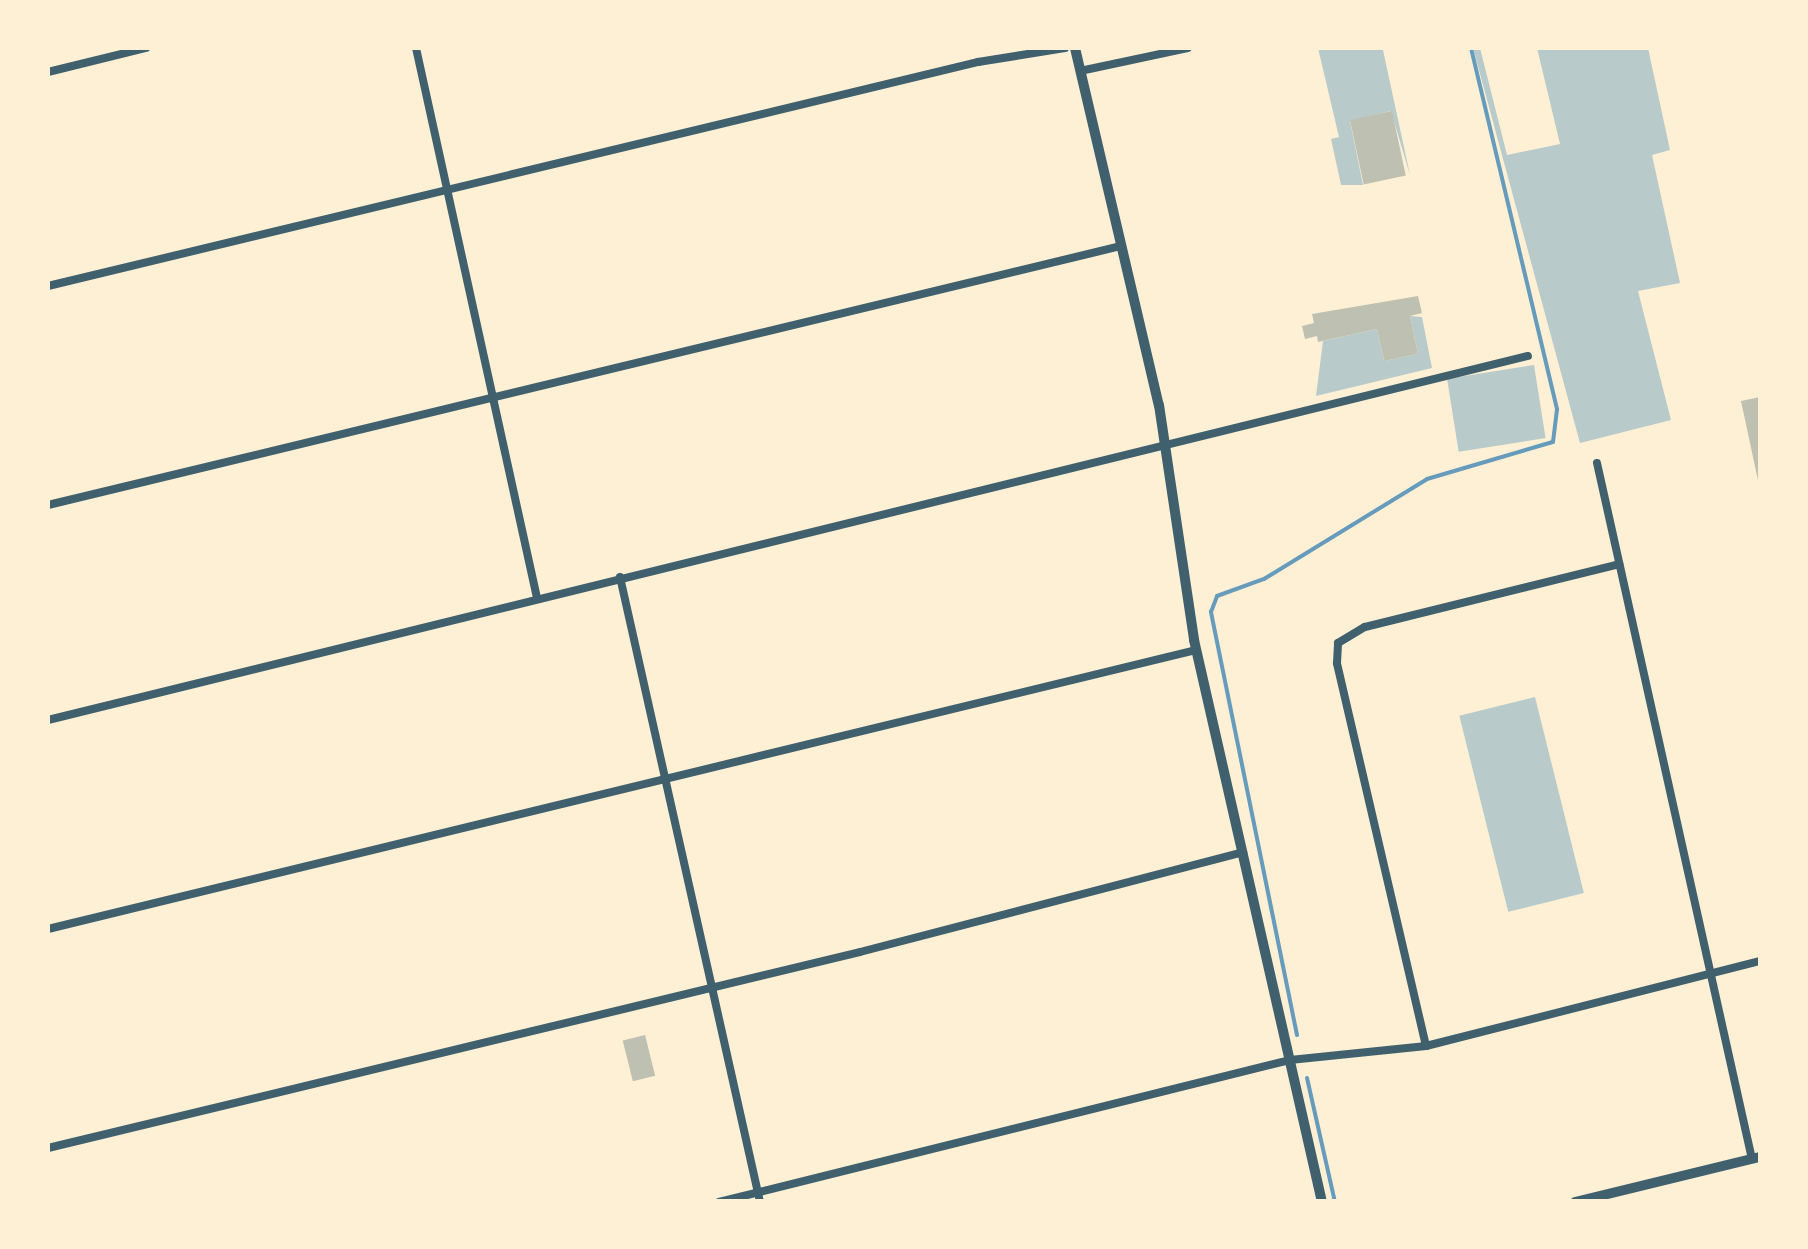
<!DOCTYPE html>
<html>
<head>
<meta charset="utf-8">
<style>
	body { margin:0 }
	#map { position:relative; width:1808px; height:1249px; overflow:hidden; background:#fdf0d5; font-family:"Varela Round",sans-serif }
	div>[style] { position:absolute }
	.green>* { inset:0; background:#b9caca; transform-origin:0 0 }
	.stream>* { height:4px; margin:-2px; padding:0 2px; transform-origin:2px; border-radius:2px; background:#669bbc }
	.building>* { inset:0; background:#bec0b2; transform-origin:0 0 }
	.minor>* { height:8px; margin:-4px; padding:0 4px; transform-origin:4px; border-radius:4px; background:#3f606c }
	.tertiary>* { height:10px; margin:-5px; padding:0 5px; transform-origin:5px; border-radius:5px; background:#3f606c }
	span { translate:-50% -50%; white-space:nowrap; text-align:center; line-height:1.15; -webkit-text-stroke:8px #fdf0d5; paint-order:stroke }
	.frame { position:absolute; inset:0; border:50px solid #fdf0d5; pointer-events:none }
</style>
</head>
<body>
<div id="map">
	<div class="green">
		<i style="clip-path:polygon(1318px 48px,1392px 48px,1383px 50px,1410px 175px,1391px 111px,1350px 121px,1363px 185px,1341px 185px,1331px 139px,1339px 137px)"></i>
		<i style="clip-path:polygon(1473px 48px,1480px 48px,1507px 155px,1560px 144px,1537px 48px,1648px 48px,1670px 150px,1652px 155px,1680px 283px,1638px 291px,1671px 420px,1580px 443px)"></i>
		<i style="clip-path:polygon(1410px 316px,1422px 317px,1432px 368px,1316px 396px,1323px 341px,1377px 329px,1384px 361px,1418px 354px)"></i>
		<i style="left:1534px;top:365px;width:74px;height:88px;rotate:81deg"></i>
		<i style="left:1535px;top:697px;width:202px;height:78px;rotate:76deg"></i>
	</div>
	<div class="stream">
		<i style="left:1297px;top:1035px;width:432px;rotate:-101.5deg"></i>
		<i style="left:1211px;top:612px;width:17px;rotate:-69deg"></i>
		<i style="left:1217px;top:596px;width:50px;rotate:-19.9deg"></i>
		<i style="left:1264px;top:579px;width:191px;rotate:-31.5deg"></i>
		<i style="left:1427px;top:479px;width:131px;rotate:-16.4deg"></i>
		<i style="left:1553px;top:442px;width:33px;rotate:-83deg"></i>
		<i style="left:1557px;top:409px;width:371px;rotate:-103.4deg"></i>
		<i style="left:1307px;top:1078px;width:127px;rotate:77.3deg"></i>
	</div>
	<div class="building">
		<i style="left:1392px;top:111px;width:66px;height:43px;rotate:78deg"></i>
		<i style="clip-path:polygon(1418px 296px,1422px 313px,1410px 316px,1418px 354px,1384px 361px,1377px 329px,1318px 342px,1317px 336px,1305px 339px,1302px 326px,1314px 323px,1312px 314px)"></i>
		<i style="clip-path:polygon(1760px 397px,1760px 485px,1759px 485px,1741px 401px)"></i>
		<i style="left:645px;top:1035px;width:42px;height:23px;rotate:76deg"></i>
	</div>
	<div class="minor">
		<i style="left:416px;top:48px;width:563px;rotate:77.59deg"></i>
		<i style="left:1080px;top:71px;width:110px;rotate:-12deg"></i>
		<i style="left:48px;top:72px;width:101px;rotate:-13.8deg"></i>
		<i style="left:48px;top:286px;width:957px;rotate:-13.54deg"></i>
		<i style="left:978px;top:62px;width:88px;rotate:-9.1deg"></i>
		<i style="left:1597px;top:463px;width:713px;rotate:77.45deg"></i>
		<i style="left:48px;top:505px;width:1104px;rotate:-13.57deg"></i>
		<i style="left:620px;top:577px;width:640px;rotate:77.37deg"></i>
		<i style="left:48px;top:720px;width:1524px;rotate:-13.82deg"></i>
		<i style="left:48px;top:929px;width:1181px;rotate:-13.66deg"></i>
		<i style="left:1426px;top:1046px;width:393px;rotate:-103.1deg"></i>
		<i style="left:1337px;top:663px;width:20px;rotate:-87deg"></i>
		<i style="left:1338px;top:643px;width:31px;rotate:-31deg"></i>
		<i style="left:1365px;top:627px;width:262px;rotate:-13.9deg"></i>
		<i style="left:48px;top:1148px;width:835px;rotate:-13.57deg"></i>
		<i style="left:860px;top:952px;width:396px;rotate:-14.6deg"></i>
		<i style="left:719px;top:1202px;width:588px;rotate:-13.97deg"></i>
		<i style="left:1290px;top:1060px;width:137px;rotate:-5.9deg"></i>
		<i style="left:1426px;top:1046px;width:345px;rotate:-14.3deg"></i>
	</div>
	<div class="tertiary">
		<i style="left:1075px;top:48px;width:367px;rotate:76.8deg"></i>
		<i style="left:1159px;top:405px;width:238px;rotate:81.5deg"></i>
		<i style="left:1194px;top:640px;width:576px;rotate:77.17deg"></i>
		<i style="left:1575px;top:1202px;width:190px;rotate:-13.7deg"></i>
	</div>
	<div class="frame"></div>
</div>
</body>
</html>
